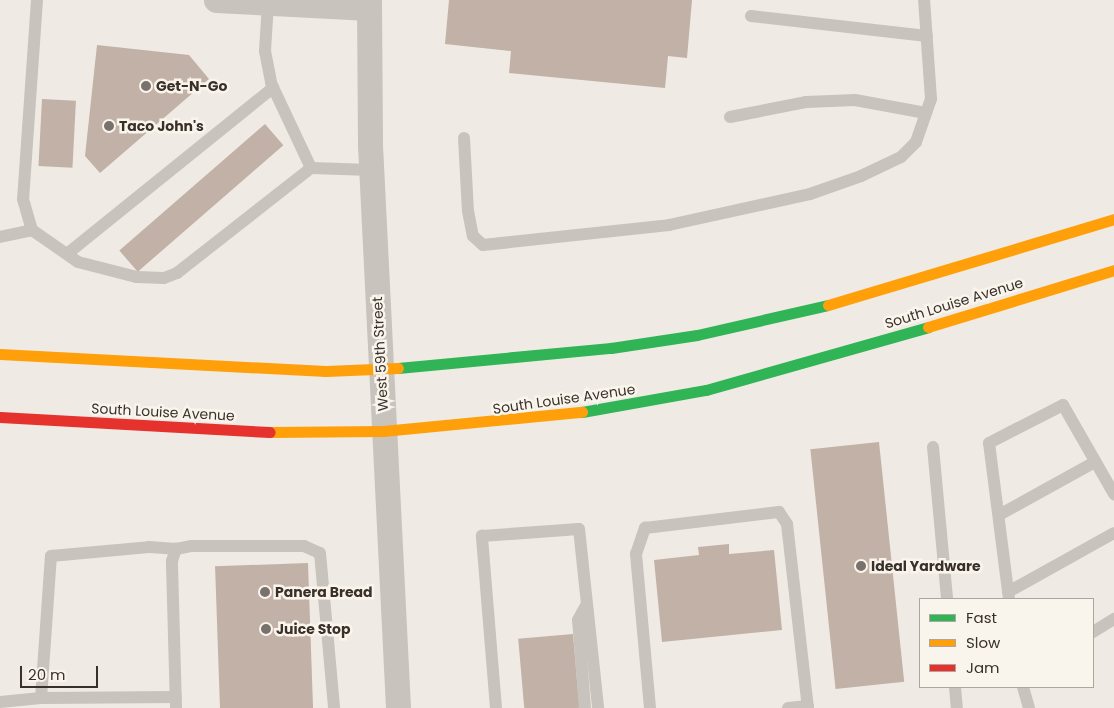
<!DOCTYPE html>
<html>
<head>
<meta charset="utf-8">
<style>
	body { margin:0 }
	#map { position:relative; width:1114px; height:708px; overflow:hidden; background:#efebe4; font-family:Poppins,sans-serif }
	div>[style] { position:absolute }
	.building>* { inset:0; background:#c2b1a6; transform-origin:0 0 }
	.lane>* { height:12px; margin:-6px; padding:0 6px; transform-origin:6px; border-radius:6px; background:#c8c3bc }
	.street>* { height:25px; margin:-12.5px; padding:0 12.5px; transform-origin:12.5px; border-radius:12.5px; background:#c8c3bc }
	.fast>* { height:11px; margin:-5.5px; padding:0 5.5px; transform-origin:5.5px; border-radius:5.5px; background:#30b455 }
	.slow>* { height:11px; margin:-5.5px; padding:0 5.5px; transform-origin:5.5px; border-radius:5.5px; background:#ff9f0a }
	.jam>* { height:11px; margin:-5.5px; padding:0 5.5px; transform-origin:5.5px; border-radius:5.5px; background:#e5322d }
	.dots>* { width:14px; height:14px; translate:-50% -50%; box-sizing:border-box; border:2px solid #faf5ec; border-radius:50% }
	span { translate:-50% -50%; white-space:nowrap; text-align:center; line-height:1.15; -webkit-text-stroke:5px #faf5ec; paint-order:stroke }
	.poi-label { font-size:14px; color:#39302a; font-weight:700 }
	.left { translate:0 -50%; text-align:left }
	.street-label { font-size:14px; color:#39302a }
	.legend { position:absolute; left:919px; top:598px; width:175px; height:90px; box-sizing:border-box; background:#faf5ec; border:1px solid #ada69e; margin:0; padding:6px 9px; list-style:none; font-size:15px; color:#39302a }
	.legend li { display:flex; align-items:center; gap:10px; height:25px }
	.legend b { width:25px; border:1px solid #ada69e }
	.scale { position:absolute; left:20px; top:666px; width:78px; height:22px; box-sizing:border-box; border:2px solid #39302a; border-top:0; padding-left:6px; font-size:15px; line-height:18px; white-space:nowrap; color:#39302a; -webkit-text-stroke:4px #faf5ec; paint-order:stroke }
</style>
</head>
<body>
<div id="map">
	<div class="building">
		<i style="clip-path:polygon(449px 0,692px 0,687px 58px,668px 56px,665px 88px,509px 73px,511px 51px,445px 44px)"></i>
		<i style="clip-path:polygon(97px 45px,189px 55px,209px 79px,100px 173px,85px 156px)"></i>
		<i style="left:42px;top:99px;width:34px;height:67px;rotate:3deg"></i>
		<i style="left:265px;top:124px;width:28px;height:193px;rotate:49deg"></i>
		<i style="left:879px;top:442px;width:241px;height:69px;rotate:84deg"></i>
		<i style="clip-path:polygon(729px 544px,729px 554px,774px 550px,782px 630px,662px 642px,654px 560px,699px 555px,698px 547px)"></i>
		<i style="left:308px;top:563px;width:145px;height:93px;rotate:88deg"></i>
		<i style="left:573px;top:634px;width:74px;height:55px;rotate:85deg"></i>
	</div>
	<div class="lane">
		<i style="left:37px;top:0;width:199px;rotate:94deg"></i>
		<i style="left:23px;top:199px;width:32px;rotate:74deg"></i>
		<i style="left:32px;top:230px;width:56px;rotate:34.8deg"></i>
		<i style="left:78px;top:262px;width:61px;rotate:14.3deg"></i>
		<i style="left:137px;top:277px;width:27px;rotate:2deg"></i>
		<i style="left:164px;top:278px;width:14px;rotate:-21deg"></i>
		<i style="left:177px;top:273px;width:170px;rotate:-38.1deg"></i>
		<i style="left:268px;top:3px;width:48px;rotate:93.6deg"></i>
		<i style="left:265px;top:51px;width:33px;rotate:79deg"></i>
		<i style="left:271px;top:83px;width:94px;rotate:64.8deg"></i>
		<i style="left:311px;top:168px;width:60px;rotate:1.9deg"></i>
		<i style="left:751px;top:16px;width:177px;rotate:6.5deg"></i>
		<i style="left:730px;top:117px;width:77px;rotate:-11.2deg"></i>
		<i style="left:806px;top:102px;width:49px;rotate:-2.3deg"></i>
		<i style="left:855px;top:100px;width:72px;rotate:10.4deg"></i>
		<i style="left:464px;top:138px;width:73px;rotate:86.9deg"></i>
		<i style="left:468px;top:211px;width:25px;rotate:79deg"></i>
		<i style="left:473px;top:236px;width:13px;rotate:42deg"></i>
		<i style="left:483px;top:245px;width:187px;rotate:-6.1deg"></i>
		<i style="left:669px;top:225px;width:144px;rotate:-12.4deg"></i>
		<i style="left:810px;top:194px;width:54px;rotate:-19.4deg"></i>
		<i style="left:861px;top:176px;width:44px;rotate:-25.4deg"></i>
		<i style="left:901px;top:157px;width:21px;rotate:-45deg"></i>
		<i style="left:916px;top:142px;width:46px;rotate:-70.8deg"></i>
		<i style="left:931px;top:99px;width:99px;rotate:-94deg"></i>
		<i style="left:0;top:237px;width:33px;rotate:-12deg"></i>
		<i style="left:67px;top:254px;width:265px;rotate:-38.9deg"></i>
		<i style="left:933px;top:447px;width:153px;rotate:84.7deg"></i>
		<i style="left:999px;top:515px;width:110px;rotate:-28.9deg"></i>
		<i style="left:1008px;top:592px;width:121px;rotate:-29.1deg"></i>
		<i style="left:1009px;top:599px;width:157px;rotate:-97.3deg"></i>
		<i style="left:989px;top:443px;width:83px;rotate:-27.2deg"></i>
		<i style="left:1063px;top:405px;width:103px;rotate:60.2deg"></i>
		<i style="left:1093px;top:632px;width:25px;rotate:-32deg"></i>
		<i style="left:955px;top:687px;width:21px;rotate:85deg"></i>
		<i style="left:1023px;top:687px;width:22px;rotate:74deg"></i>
		<i style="left:41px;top:698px;width:135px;rotate:-0.4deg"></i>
		<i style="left:0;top:702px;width:41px;rotate:-5.6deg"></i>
		<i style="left:41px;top:698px;width:142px;rotate:-86deg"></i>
		<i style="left:51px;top:556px;width:98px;rotate:-5.2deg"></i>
		<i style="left:149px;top:547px;width:27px;rotate:4deg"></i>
		<i style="left:176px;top:708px;width:147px;rotate:-91.6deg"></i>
		<i style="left:172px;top:561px;width:13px;rotate:-72deg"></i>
		<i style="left:176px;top:549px;width:15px;rotate:-11deg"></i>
		<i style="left:191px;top:546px;width:113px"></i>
		<i style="left:304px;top:546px;width:17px;rotate:24deg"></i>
		<i style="left:320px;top:553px;width:156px;rotate:84.8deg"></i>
		<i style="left:496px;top:708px;width:173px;rotate:-94.7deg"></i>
		<i style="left:482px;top:536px;width:97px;rotate:-4.1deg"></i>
		<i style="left:579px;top:529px;width:180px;rotate:83.9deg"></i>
		<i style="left:585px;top:708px;width:88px;rotate:-94.5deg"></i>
		<i style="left:578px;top:620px;width:18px;rotate:-61deg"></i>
		<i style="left:650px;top:708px;width:155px;rotate:-95.2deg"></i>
		<i style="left:636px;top:554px;width:28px;rotate:-71deg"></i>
		<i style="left:645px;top:528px;width:135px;rotate:-6.8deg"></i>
		<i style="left:779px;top:512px;width:14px;rotate:56deg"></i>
		<i style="left:787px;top:524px;width:185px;rotate:83.5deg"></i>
		<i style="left:788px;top:708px;width:20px;rotate:-6deg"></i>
	</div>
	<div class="street">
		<i style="left:216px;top:0;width:153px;rotate:3deg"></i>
		<i style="left:369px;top:0;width:145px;rotate:89.6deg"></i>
		<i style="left:370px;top:145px;width:564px;rotate:87.15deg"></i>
	</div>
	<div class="fast">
		<i style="left:398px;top:368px;width:214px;rotate:-5.4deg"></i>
		<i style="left:611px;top:348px;width:87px;rotate:-8.6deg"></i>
		<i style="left:697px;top:335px;width:134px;rotate:-12.9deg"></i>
		<i style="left:582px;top:412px;width:126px;rotate:-10.1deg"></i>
		<i style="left:706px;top:390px;width:231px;rotate:-15.8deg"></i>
	</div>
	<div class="slow">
		<i style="left:828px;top:305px;width:299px;rotate:-16.7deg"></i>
		<i style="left:928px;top:327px;width:195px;rotate:-17deg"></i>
		<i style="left:0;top:354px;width:326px;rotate:3deg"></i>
		<i style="left:326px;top:371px;width:72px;rotate:-2.4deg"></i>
		<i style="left:270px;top:432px;width:113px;rotate:-0.5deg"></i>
		<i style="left:383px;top:431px;width:200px;rotate:-5.5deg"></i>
	</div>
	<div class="jam">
		<i style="left:0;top:417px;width:270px;rotate:3.2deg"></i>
	</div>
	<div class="dots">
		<i style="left:146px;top:86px;background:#79716b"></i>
		<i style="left:109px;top:126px;background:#79716b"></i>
		<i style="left:861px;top:566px;background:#79716b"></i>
		<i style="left:265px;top:592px;background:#79716b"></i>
		<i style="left:266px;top:629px;background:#79716b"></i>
	</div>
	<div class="poi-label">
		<span class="left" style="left:156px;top:86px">Get-N-Go</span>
		<span class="left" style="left:119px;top:126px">Taco John's</span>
		<span class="left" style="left:871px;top:566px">Ideal Yardware</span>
		<span class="left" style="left:275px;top:592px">Panera Bread</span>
		<span class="left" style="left:276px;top:629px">Juice Stop</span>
	</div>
	<div class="street-label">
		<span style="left:954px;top:303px;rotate:-17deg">South Louise Avenue</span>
		<span style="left:380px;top:354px;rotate:-93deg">West 59th Street</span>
		<span style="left:564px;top:399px;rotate:-8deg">South Louise Avenue</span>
		<span style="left:163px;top:412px;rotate:3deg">South Louise Avenue</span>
	</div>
	<ul class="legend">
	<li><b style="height:6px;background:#30b455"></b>Fast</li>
	<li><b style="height:6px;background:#ff9f0a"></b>Slow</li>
	<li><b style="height:6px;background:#e5322d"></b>Jam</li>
	</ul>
	<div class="scale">20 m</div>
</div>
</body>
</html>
